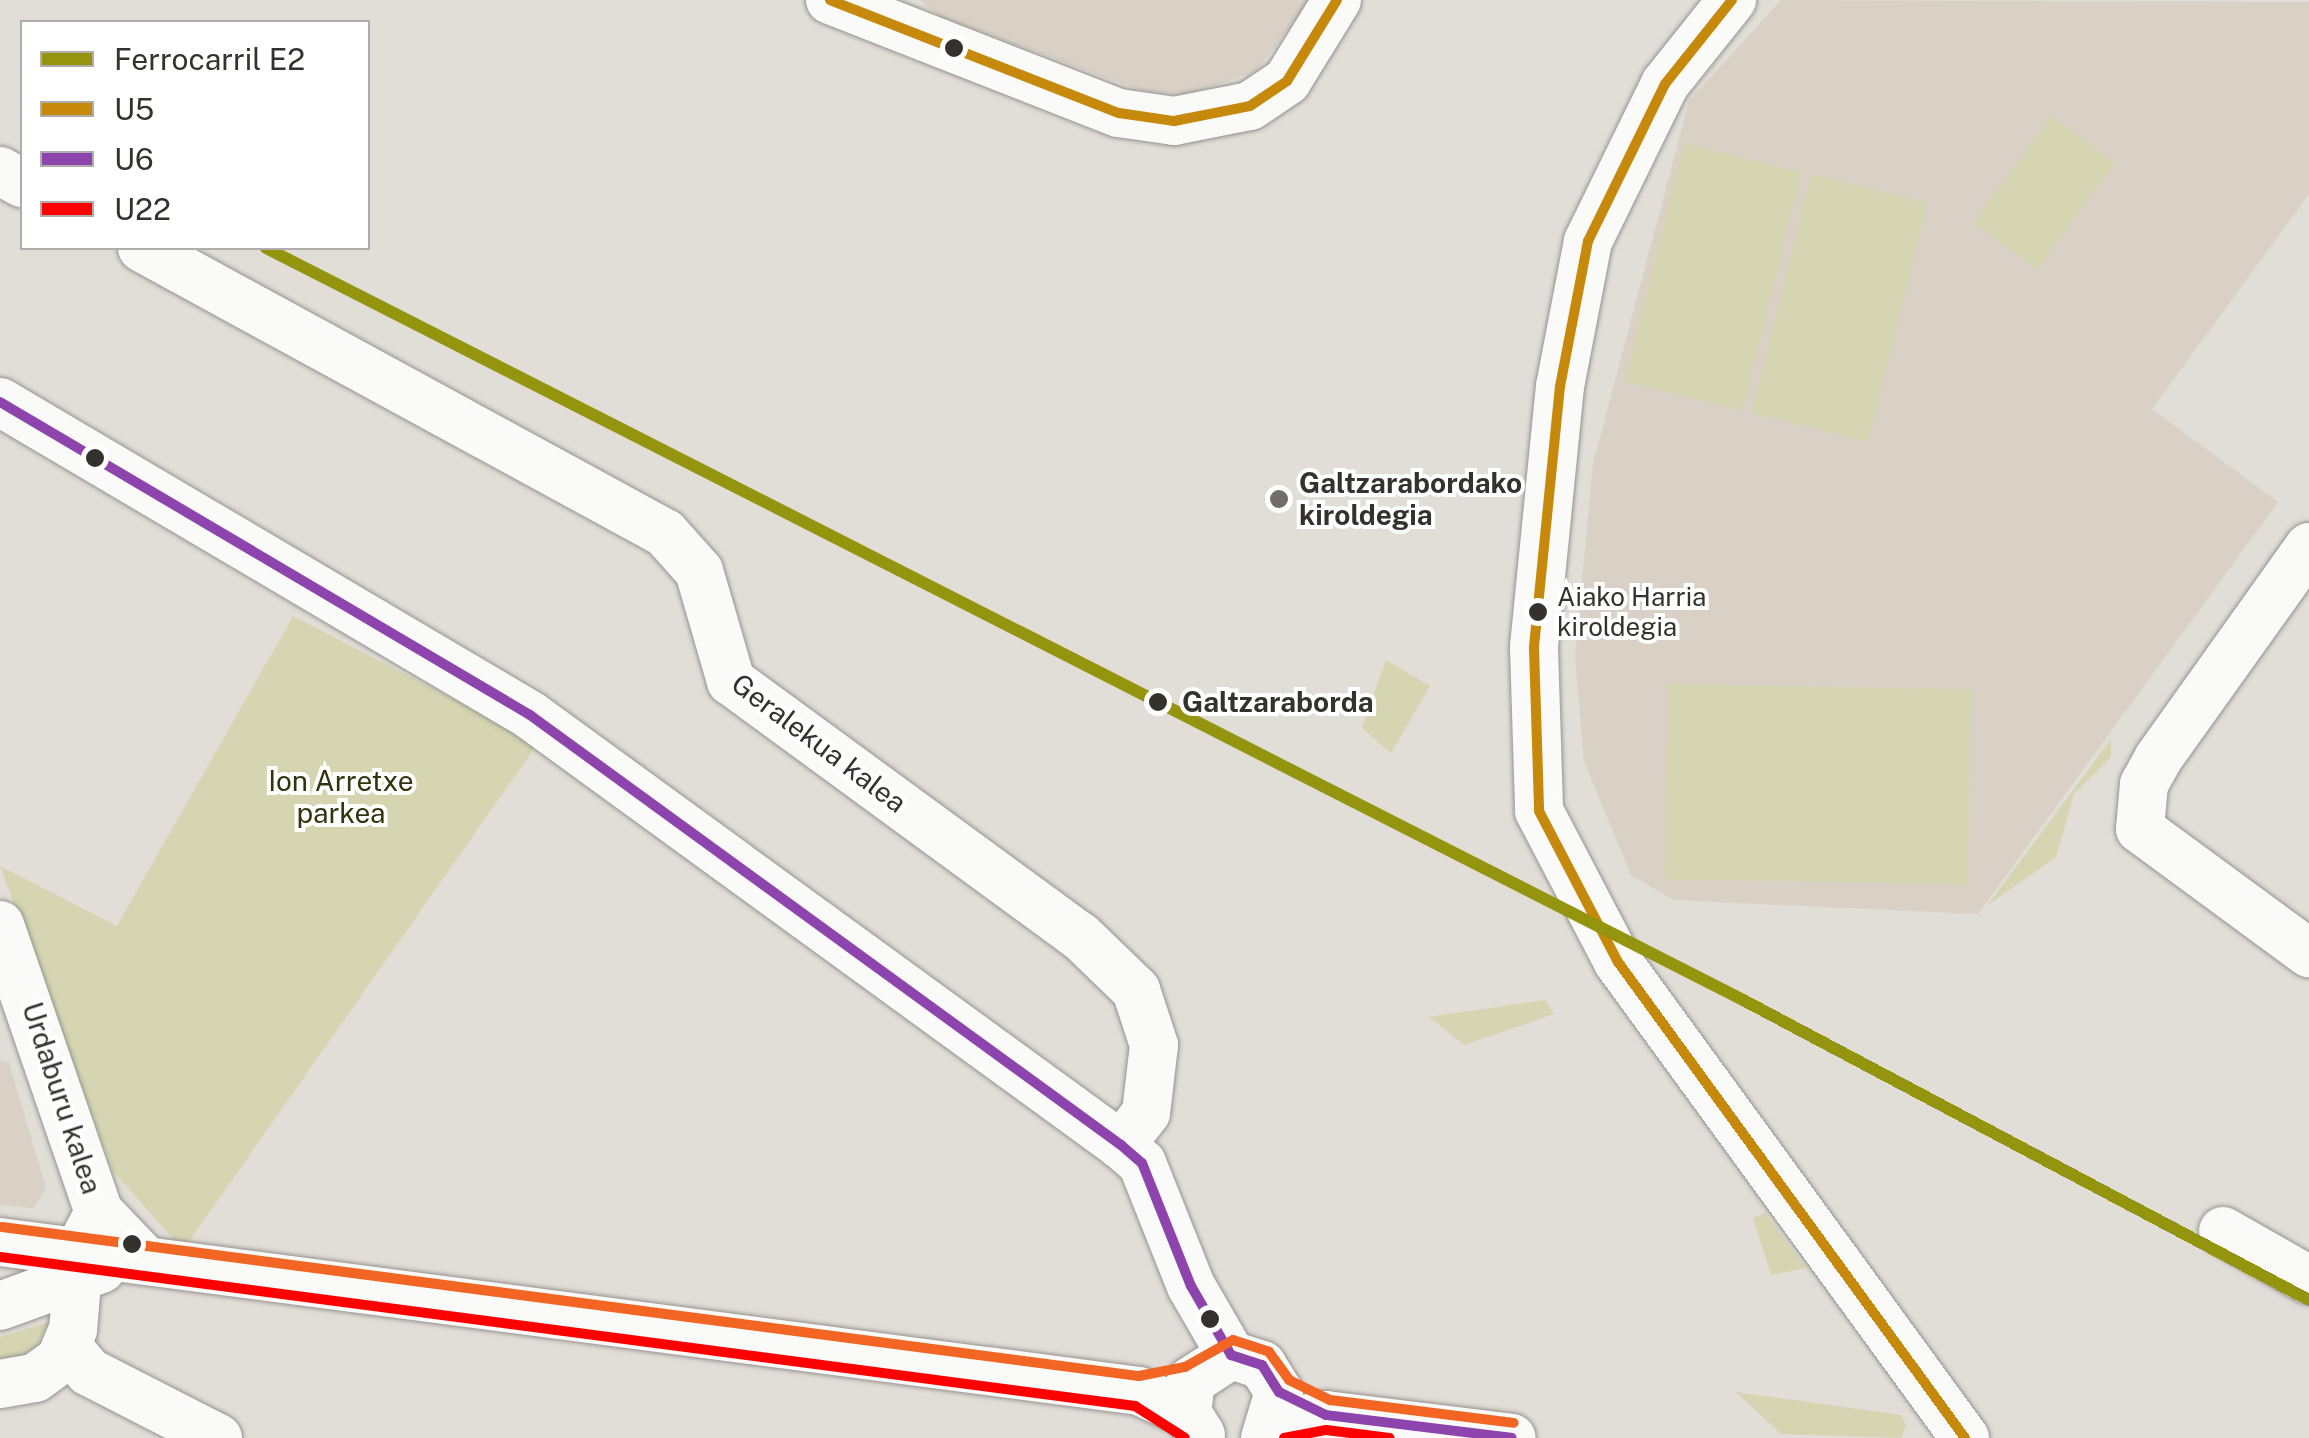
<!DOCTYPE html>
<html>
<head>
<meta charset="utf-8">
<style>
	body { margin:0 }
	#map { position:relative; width:2309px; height:1438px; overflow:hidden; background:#e1ddd7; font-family:"Public Sans",sans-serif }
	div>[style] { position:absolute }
	.built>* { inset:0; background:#d9d1c6 }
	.green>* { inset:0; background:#d5d5b1; transform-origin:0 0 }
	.roads { filter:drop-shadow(0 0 2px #96938f) drop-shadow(0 0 2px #96938f) }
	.minor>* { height:48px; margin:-24px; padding:0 24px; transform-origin:24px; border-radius:24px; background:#fafaf9 }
	.bus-1>* { height:10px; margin:-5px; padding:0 5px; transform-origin:5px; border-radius:5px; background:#c6890c }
	.bus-2>* { height:10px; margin:-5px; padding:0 5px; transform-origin:5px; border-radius:5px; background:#8e44ad }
	.bus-3>* { height:10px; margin:-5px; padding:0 5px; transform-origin:5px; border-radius:5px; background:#f00 }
	.bus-4>* { height:10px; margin:-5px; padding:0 5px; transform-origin:5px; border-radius:5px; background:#f26522 }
	.rail-1>* { height:12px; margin:-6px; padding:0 6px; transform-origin:6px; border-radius:6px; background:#94940e }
	.dots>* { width:28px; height:28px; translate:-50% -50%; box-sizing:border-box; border:5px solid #fff; border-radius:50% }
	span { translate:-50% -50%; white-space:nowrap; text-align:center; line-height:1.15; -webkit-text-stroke:8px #fff; paint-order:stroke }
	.bus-label { font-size:26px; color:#35322e }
	.left { translate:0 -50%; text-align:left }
	.poi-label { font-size:28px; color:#35322e; font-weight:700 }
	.stop-label { font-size:28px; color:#35322e; font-weight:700 }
	.street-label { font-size:28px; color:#35322e }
	.park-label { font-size:28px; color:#33340e }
	.legend { position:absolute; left:20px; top:20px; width:350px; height:230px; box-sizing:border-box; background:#fff; border:2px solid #aeadab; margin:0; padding:12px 18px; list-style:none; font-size:30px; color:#35322e }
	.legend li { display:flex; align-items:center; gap:20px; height:50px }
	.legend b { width:50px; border:2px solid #aeadab }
</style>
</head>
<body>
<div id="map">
	<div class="built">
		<i style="clip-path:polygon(920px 0,1311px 0,1256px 71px,1187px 95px,1140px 90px,940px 17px)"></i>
		<i style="clip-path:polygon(1781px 0,2309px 2px,2309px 194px,2152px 409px,2278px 502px,1978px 914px,1674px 900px,1631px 875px,1584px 761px,1575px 656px,1593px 464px,1689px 101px)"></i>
		<i style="clip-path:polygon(0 1060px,9px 1063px,46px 1188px,33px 1208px,0 1205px)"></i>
	</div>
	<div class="green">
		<i style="left:2051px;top:116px;width:79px;height:132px;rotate:36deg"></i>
		<i style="left:1684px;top:143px;width:121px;height:246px;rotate:14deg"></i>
		<i style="left:1811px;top:174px;width:120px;height:246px;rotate:14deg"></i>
		<i style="clip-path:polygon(293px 616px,538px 743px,183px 1250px,113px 1171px,0 866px,117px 926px)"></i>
		<i style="clip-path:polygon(1386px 660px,1430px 686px,1391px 753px,1362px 728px)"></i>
		<i style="left:1668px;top:684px;width:303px;height:195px;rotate:1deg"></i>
		<i style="clip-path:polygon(2111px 739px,2111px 757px,2074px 794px,2056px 857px,1987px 906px)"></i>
		<i style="clip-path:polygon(1545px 1000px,1554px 1014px,1464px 1045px,1429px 1017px)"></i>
		<i style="clip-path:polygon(1765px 1213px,1806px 1268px,1771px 1275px,1753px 1218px)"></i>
		<i style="clip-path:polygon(49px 1322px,29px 1358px,0 1361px,0 1337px)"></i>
		<i style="clip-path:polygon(1736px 1392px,1901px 1415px,1906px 1425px,1901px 1438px,1781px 1434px)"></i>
	</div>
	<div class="roads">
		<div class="minor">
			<i style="left:830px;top:0;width:310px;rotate:21.4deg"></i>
			<i style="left:1119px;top:113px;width:56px;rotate:8.3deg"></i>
			<i style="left:1174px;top:121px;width:77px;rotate:-11.2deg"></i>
			<i style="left:1250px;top:106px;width:45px;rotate:-34deg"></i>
			<i style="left:1287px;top:81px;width:95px;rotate:-58.3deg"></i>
			<i style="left:1732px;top:0;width:107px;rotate:128.6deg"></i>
			<i style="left:1665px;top:84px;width:175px;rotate:116.1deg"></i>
			<i style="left:1588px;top:241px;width:148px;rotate:100.9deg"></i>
			<i style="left:1560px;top:386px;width:263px;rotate:95.7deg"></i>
			<i style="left:1534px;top:648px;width:163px;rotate:88.2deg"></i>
			<i style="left:1539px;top:811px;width:170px;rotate:62.4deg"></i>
			<i style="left:1618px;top:962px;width:589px;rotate:53.91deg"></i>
			<i style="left:0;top:171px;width:25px;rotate:29deg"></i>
			<i style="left:142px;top:248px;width:596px;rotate:28.59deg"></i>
			<i style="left:665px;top:533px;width:51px;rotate:48.2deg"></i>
			<i style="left:699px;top:571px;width:115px;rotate:73.8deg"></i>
			<i style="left:731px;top:681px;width:432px;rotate:36.2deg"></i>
			<i style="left:1080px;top:936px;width:78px;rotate:44deg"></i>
			<i style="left:1136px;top:990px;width:58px;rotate:71.9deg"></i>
			<i style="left:1154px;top:1045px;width:68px;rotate:96.7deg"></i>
			<i style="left:1146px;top:1113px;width:41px;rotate:128deg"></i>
			<i style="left:0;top:402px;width:616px;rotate:30.56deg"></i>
			<i style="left:530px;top:715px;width:731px;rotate:36.04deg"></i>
			<i style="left:1121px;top:1145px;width:28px;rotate:41deg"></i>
			<i style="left:1142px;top:1163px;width:132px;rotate:68.3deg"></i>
			<i style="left:1191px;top:1286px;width:80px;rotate:59.9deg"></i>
			<i style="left:2309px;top:547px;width:260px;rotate:125.5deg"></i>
			<i style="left:2158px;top:759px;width:29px;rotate:119deg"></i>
			<i style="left:2144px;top:784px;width:45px;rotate:95.1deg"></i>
			<i style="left:2140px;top:829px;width:210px;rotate:36.3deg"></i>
			<i style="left:0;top:925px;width:304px;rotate:71deg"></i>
			<i style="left:99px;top:1212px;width:64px;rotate:46.3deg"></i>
			<i style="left:2223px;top:1231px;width:99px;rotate:29.7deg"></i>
			<i style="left:0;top:1242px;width:1149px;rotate:7.45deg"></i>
			<i style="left:1139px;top:1391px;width:53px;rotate:24.6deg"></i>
			<i style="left:0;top:1306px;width:108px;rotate:-20.1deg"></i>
			<i style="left:67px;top:1346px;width:34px;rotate:50deg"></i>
			<i style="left:89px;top:1372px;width:145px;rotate:27.1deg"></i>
			<i style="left:0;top:1384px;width:36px;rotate:-10deg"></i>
			<i style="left:35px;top:1378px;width:31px;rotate:-36deg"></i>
			<i style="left:60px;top:1360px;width:33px;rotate:-67deg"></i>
			<i style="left:73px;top:1330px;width:82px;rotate:-85.1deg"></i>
			<i style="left:80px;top:1248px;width:30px;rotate:-62deg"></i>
			<i style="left:1276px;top:1424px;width:51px;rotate:-10.2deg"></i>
			<i style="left:1326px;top:1415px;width:187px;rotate:7deg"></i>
			<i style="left:1201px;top:1435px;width:26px;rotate:-122deg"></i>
			<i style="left:1187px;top:1413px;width:32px;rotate:-83deg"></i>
			<i style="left:1191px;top:1381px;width:48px;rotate:-33deg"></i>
			<i style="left:1231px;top:1355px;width:33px;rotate:18deg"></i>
			<i style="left:1262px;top:1365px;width:32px;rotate:58deg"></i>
			<i style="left:1279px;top:1392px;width:48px;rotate:106.9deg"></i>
		</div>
	</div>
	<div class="bus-1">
		<i style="left:830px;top:0;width:310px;rotate:21.4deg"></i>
		<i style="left:1119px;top:113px;width:56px;rotate:8.3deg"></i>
		<i style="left:1174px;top:121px;width:77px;rotate:-11.2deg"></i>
		<i style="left:1250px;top:106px;width:45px;rotate:-34deg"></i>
		<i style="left:1287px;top:81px;width:95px;rotate:-58.3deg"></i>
		<i style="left:1732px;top:0;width:107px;rotate:128.6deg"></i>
		<i style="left:1665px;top:84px;width:175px;rotate:116.1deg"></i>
		<i style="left:1588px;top:241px;width:148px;rotate:100.9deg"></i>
		<i style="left:1560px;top:386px;width:263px;rotate:95.7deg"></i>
		<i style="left:1534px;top:648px;width:163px;rotate:88.2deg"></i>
		<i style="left:1539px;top:811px;width:170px;rotate:62.4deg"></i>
		<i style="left:1618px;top:962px;width:589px;rotate:53.91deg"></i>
	</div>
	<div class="bus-2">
		<i style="left:0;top:402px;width:616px;rotate:30.56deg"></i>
		<i style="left:530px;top:715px;width:731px;rotate:36.04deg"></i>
		<i style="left:1121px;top:1145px;width:28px;rotate:41deg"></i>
		<i style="left:1142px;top:1163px;width:132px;rotate:68.3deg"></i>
		<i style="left:1191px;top:1286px;width:80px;rotate:59.9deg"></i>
		<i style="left:1231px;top:1355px;width:33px;rotate:18deg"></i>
		<i style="left:1262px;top:1365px;width:32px;rotate:58deg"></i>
		<i style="left:1279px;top:1392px;width:52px;rotate:26.1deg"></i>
		<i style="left:1326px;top:1415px;width:187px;rotate:7deg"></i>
	</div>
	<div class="bus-3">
		<i style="left:0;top:1257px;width:1145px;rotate:7.48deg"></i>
		<i style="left:1135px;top:1406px;width:59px;rotate:32.6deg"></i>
		<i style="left:1284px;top:1438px;width:43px;rotate:-10.8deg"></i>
		<i style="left:1326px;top:1430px;width:64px;rotate:7.1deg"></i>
	</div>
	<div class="bus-4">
		<i style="left:2px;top:1227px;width:1147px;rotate:7.47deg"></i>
		<i style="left:1139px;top:1376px;width:47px;rotate:-11.1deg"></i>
		<i style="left:1185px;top:1367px;width:55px;rotate:-29.4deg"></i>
		<i style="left:1233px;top:1340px;width:38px;rotate:18deg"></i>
		<i style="left:1269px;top:1352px;width:34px;rotate:54deg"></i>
		<i style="left:1289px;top:1380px;width:46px;rotate:26deg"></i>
		<i style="left:1330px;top:1400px;width:185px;rotate:7.1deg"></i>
	</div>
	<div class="rail-1">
		<i style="left:266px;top:248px;width:1660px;rotate:26.98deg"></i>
		<i style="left:1745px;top:1001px;width:638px;rotate:27.93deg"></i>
	</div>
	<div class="dots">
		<i style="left:954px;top:48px;background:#35322e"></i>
		<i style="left:95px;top:458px;background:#35322e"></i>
		<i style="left:1279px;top:499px;background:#716e69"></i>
		<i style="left:1538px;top:612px;background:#35322e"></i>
		<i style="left:1158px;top:702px;background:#35322e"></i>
		<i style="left:132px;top:1244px;background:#35322e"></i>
		<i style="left:1210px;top:1319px;background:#35322e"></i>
	</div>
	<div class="bus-label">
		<span class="left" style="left:1557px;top:612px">Aiako Harria<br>kiroldegia</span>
	</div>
	<div class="poi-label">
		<span class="left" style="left:1299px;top:499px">Galtzarabordako<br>kiroldegia</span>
	</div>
	<div class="stop-label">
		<span class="left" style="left:1182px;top:702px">Galtzaraborda</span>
	</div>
	<div class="street-label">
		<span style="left:819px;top:743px;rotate:37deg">Geralekua kalea</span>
		<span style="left:62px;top:1098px;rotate:72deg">Urdaburu kalea</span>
	</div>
	<div class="park-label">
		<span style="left:341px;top:797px">Ion Arretxe<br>parkea</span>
	</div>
	<ul class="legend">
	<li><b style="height:12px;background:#94940e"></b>Ferrocarril E2</li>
	<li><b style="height:12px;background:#c6890c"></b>U5</li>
	<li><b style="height:12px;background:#8e44ad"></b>U6</li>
	<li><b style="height:12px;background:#f00"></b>U22</li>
	</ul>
</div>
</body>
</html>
